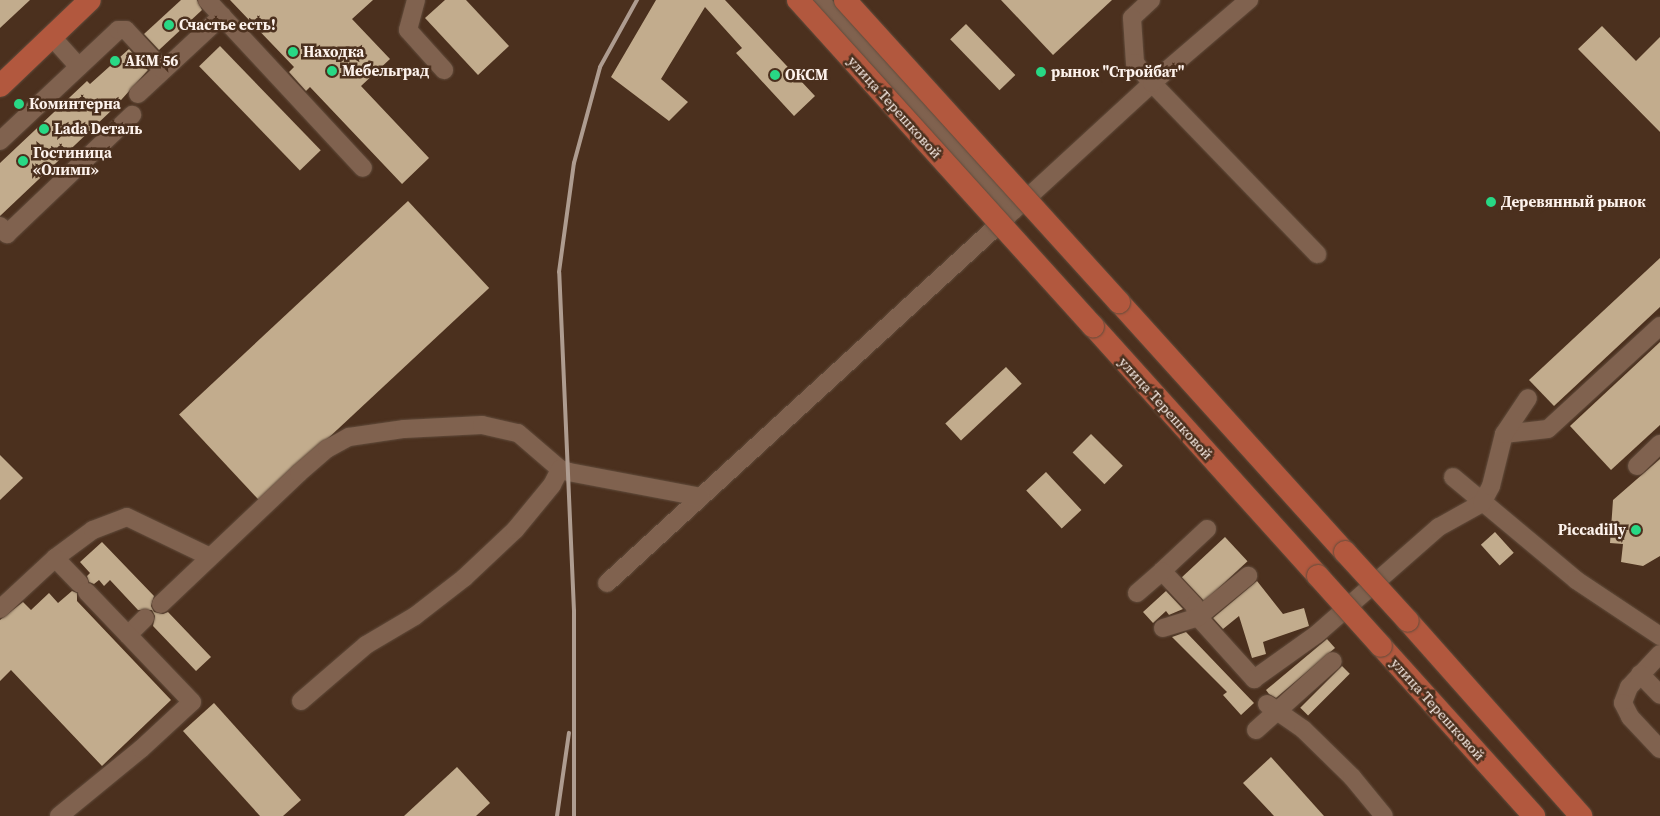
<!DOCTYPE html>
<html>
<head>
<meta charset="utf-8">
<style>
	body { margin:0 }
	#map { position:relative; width:1660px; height:816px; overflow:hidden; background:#4b301e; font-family:"Source Serif 4",serif }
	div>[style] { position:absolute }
	.building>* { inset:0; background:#c2ac8d; transform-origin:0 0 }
	.roads { filter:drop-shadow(0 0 1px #614c3c) drop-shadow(0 0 1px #614c3c) }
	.minor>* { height:18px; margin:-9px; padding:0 9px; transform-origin:9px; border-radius:9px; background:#80624f }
	.major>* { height:22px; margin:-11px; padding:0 11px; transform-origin:11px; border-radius:11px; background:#b2583e }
	.rail>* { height:4px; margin:-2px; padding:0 2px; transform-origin:2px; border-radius:2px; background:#ae9c90 }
	.bridges { filter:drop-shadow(0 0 1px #614c3c) drop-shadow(0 0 1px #614c3c) }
	.major-bridge>* { height:22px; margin:-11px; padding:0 11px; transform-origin:11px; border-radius:11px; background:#b2583e }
	.dots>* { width:14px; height:14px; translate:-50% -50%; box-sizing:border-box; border:2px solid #4b301e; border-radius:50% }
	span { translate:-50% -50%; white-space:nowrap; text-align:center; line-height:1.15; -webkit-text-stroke:5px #4b301e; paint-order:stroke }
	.poi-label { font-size:15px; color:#fdf2ec; font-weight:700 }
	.left { translate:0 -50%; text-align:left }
	.right { translate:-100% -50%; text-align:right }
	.street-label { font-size:15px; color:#fdf2ec }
</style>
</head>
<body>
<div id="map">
	<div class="building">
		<i style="clip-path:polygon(0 0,30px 0,0 28px)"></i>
		<i style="clip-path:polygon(181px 0,197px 0,202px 10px,159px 50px,144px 34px)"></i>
		<i style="clip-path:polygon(230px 0,373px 0,352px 19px,390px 59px,361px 86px,429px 158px,402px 184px,310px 87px,306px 91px,289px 72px,294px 67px)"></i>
		<i style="clip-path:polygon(445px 0,466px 0,509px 46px,478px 75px,425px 18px)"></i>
		<i style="clip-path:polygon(656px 0,725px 0,815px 96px,794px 116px,736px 53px,742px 48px,705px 7px,661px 79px,688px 102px,669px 121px,611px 77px)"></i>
		<i style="clip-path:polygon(1001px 0,1112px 0,1053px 55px)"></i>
		<i style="left:966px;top:24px;width:71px;height:22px;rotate:46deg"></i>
		<i style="clip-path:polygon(1602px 26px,1636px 61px,1660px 37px,1660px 132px,1578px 49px)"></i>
		<i style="left:220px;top:46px;width:145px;height:29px;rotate:46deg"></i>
		<i style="clip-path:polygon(129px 49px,148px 70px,113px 109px,0 216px,0 163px,87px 81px,90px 84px)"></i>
		<i style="left:408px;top:201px;width:119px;height:313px;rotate:47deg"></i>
		<i style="clip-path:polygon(1660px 258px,1660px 307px,1554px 406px,1529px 380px)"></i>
		<i style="clip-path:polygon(1660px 342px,1660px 425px,1611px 470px,1570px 426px)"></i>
		<i style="left:1006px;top:367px;width:23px;height:83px;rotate:47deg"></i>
		<i style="left:1091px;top:434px;width:45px;height:26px;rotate:45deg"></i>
		<i style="clip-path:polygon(0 455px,23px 478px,0 500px)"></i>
		<i style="clip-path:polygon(1660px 459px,1660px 556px,1643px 566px,1621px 562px,1623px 544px,1610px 543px,1613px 500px)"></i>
		<i style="left:1046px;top:472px;width:52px;height:27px;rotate:47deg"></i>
		<i style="left:1495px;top:532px;width:28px;height:19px;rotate:48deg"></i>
		<i style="left:1225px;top:537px;width:33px;height:59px;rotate:47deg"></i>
		<i style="clip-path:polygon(102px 542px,154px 596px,151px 606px,154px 612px,163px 614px,168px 612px,211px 657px,196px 671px,153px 626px,155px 616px,152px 610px,138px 610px,110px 580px,104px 586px,99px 580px,94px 584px,89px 582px,87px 576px,90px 573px,80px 562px)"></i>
		<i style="clip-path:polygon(1257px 581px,1283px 614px,1304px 608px,1309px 626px,1263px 642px,1266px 654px,1252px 658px,1239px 616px,1223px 629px,1213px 618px)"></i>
		<i style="clip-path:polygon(72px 591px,77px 593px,77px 601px,171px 700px,102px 766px,11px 670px,0 681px,0 620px,23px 602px,31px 610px,49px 593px,58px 603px)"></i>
		<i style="clip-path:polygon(1166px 591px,1183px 609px,1169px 615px,1166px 611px,1153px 623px,1143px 612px)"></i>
		<i style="clip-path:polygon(1186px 632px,1254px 703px,1241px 715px,1223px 695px,1227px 692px,1172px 637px)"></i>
		<i style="clip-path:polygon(1327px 639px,1335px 648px,1276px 698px,1269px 694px,1266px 690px)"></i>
		<i style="left:1342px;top:666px;width:11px;height:59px;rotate:45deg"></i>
		<i style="clip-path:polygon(214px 703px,301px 800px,283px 816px,260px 816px,183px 731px)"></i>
		<i style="clip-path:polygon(1271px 757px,1324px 816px,1274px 816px,1243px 783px)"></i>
		<i style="clip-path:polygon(457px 767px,490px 803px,476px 816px,404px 816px)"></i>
	</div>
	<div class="roads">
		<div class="minor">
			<i style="left:207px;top:0;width:229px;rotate:47.1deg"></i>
			<i style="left:416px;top:0;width:31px;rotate:105deg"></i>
			<i style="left:408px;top:30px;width:54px;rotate:48deg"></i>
			<i style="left:820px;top:0;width:286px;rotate:47.6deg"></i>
			<i style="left:1013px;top:211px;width:189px;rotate:-42.6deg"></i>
			<i style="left:1152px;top:83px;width:238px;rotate:46deg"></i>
			<i style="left:1151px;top:0;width:26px;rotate:137deg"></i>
			<i style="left:1132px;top:18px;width:45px;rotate:86.2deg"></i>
			<i style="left:1135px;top:63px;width:26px;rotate:50deg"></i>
			<i style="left:1152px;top:83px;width:128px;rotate:-40.6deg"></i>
			<i style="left:52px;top:37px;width:40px;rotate:48deg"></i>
			<i style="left:138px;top:94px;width:115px;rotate:-42.9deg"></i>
			<i style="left:0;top:141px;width:162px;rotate:-43.2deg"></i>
			<i style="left:118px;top:30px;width:8px"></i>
			<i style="left:126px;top:30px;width:54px;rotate:47.2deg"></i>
			<i style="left:0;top:226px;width:11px;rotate:49deg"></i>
			<i style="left:7px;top:234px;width:173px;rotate:-43.6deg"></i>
			<i style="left:1504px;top:434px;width:44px;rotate:-6.5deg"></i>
			<i style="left:1548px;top:429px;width:152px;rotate:-42.6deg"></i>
			<i style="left:1637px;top:466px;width:32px;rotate:-44deg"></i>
			<i style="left:1453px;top:477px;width:160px;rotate:39.9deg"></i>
			<i style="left:1576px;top:580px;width:101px;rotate:33.7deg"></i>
			<i style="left:1207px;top:529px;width:62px;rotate:137deg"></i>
			<i style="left:1162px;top:571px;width:47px;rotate:46.7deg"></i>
			<i style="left:1194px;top:605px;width:13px;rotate:72deg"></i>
			<i style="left:1198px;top:617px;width:84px;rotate:47.9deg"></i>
			<i style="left:1254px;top:679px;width:77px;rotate:-35.5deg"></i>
			<i style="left:1317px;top:634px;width:162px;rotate:-41.3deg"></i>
			<i style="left:1439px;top:527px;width:49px;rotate:-29.2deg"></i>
			<i style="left:1482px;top:503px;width:19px;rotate:-62deg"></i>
			<i style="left:1491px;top:486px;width:54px;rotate:-76deg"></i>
			<i style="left:1504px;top:434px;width:43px;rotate:-56.3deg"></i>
			<i style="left:55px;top:558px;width:47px;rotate:-36.4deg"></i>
			<i style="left:93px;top:530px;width:36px;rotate:-21deg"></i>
			<i style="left:127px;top:517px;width:92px;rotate:25.7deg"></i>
			<i style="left:607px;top:583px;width:545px;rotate:-42.47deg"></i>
			<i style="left:1137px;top:593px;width:33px;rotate:-41deg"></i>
			<i style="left:161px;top:604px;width:190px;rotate:-43.5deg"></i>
			<i style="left:299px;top:473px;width:37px;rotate:-41deg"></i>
			<i style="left:327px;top:449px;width:25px;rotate:-29deg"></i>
			<i style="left:349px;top:437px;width:56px;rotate:-8.3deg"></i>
			<i style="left:404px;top:429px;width:78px;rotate:-2.9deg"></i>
			<i style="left:482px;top:425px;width:37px;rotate:13deg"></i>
			<i style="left:518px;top:433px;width:55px;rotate:40.6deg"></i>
			<i style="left:560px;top:469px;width:9px;rotate:18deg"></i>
			<i style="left:569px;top:472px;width:134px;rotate:10.7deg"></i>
			<i style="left:0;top:609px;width:75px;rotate:-42.8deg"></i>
			<i style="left:55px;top:558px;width:35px;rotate:46deg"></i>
			<i style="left:1163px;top:628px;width:37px;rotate:-17deg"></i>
			<i style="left:1198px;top:617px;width:65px;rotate:-39.4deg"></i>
			<i style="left:128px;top:635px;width:24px;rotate:-45deg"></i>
			<i style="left:1660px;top:654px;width:45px;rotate:133.2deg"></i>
			<i style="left:1629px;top:687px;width:17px;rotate:111deg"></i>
			<i style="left:1623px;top:703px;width:16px;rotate:63deg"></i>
			<i style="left:1630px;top:717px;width:44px;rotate:46.8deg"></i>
			<i style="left:1640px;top:674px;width:29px;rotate:46deg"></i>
			<i style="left:301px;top:701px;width:86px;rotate:-40.7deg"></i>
			<i style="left:366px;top:645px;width:57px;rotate:-30.6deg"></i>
			<i style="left:415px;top:616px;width:62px;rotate:-37.8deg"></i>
			<i style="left:464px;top:578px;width:70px;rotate:-43.3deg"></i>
			<i style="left:515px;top:530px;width:58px;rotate:-50.6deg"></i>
			<i style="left:552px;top:485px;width:18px;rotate:-63deg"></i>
			<i style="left:1267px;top:704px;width:44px;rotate:34.8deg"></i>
			<i style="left:1303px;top:729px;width:69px;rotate:44.4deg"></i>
			<i style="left:1352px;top:777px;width:50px;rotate:50.6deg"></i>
			<i style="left:1256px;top:730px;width:103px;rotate:-41.9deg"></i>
			<i style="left:59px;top:816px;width:106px;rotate:-39.3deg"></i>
			<i style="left:141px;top:749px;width:69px;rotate:-42.7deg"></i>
			<i style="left:192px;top:702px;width:152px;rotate:-133.7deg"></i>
		</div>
		<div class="major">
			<i style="left:0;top:86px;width:124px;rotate:-43.7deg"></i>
			<i style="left:1119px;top:302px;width:337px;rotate:47.9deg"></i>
			<i style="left:1093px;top:326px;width:336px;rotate:48deg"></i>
			<i style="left:1408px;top:621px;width:261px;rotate:48.4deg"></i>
			<i style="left:1381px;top:646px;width:229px;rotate:48deg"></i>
		</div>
	</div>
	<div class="rail">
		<i style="left:557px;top:816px;width:84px;rotate:-81.8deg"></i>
		<i style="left:574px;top:816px;width:205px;rotate:-90deg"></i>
		<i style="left:574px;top:611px;width:339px;rotate:-92.5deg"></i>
		<i style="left:559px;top:272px;width:110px;rotate:-82.2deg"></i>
		<i style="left:574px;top:163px;width:99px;rotate:-74.8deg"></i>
		<i style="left:600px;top:67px;width:77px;rotate:-61.1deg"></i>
	</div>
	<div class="bridges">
		<div class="major-bridge">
			<i style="left:798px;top:0;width:440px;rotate:47.9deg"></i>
			<i style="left:845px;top:0;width:408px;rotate:47.8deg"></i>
			<i style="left:1345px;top:552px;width:93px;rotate:47.6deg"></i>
			<i style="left:1318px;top:576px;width:94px;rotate:48deg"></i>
		</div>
	</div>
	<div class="dots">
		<i style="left:169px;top:25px;background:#28d885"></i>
		<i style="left:293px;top:52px;background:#28d885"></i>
		<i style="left:115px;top:61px;background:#28d885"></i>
		<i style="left:332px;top:71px;background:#28d885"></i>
		<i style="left:1041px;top:72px;background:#28d885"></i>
		<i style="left:775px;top:75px;background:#28d885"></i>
		<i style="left:19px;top:104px;background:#28d885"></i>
		<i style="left:44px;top:129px;background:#28d885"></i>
		<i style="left:23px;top:161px;background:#28d885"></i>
		<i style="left:1491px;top:202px;background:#28d885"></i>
		<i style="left:1636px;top:530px;background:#28d885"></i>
	</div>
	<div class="poi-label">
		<span class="left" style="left:179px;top:25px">Счастье есть!</span>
		<span class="left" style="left:303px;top:52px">Находка</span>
		<span class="left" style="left:125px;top:61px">АКМ 56</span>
		<span class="left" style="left:342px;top:71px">Мебельград</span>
		<span class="left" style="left:1051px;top:72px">рынок "Стройбат"</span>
		<span class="left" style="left:785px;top:75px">ОКСМ</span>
		<span class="left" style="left:29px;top:104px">Коминтерна</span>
		<span class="left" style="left:54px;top:129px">Lada Dеталь</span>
		<span class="left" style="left:33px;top:161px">Гостиница<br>«Олимп»</span>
		<span class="left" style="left:1501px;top:202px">Деревянный рынок</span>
		<span class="right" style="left:1626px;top:530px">Piccadilly</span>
	</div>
	<div class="street-label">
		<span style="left:895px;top:107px;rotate:48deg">улица Терешковой</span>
		<span style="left:1166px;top:408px;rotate:48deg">улица Терешковой</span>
		<span style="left:1438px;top:709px;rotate:48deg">улица Терешковой</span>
	</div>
</div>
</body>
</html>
